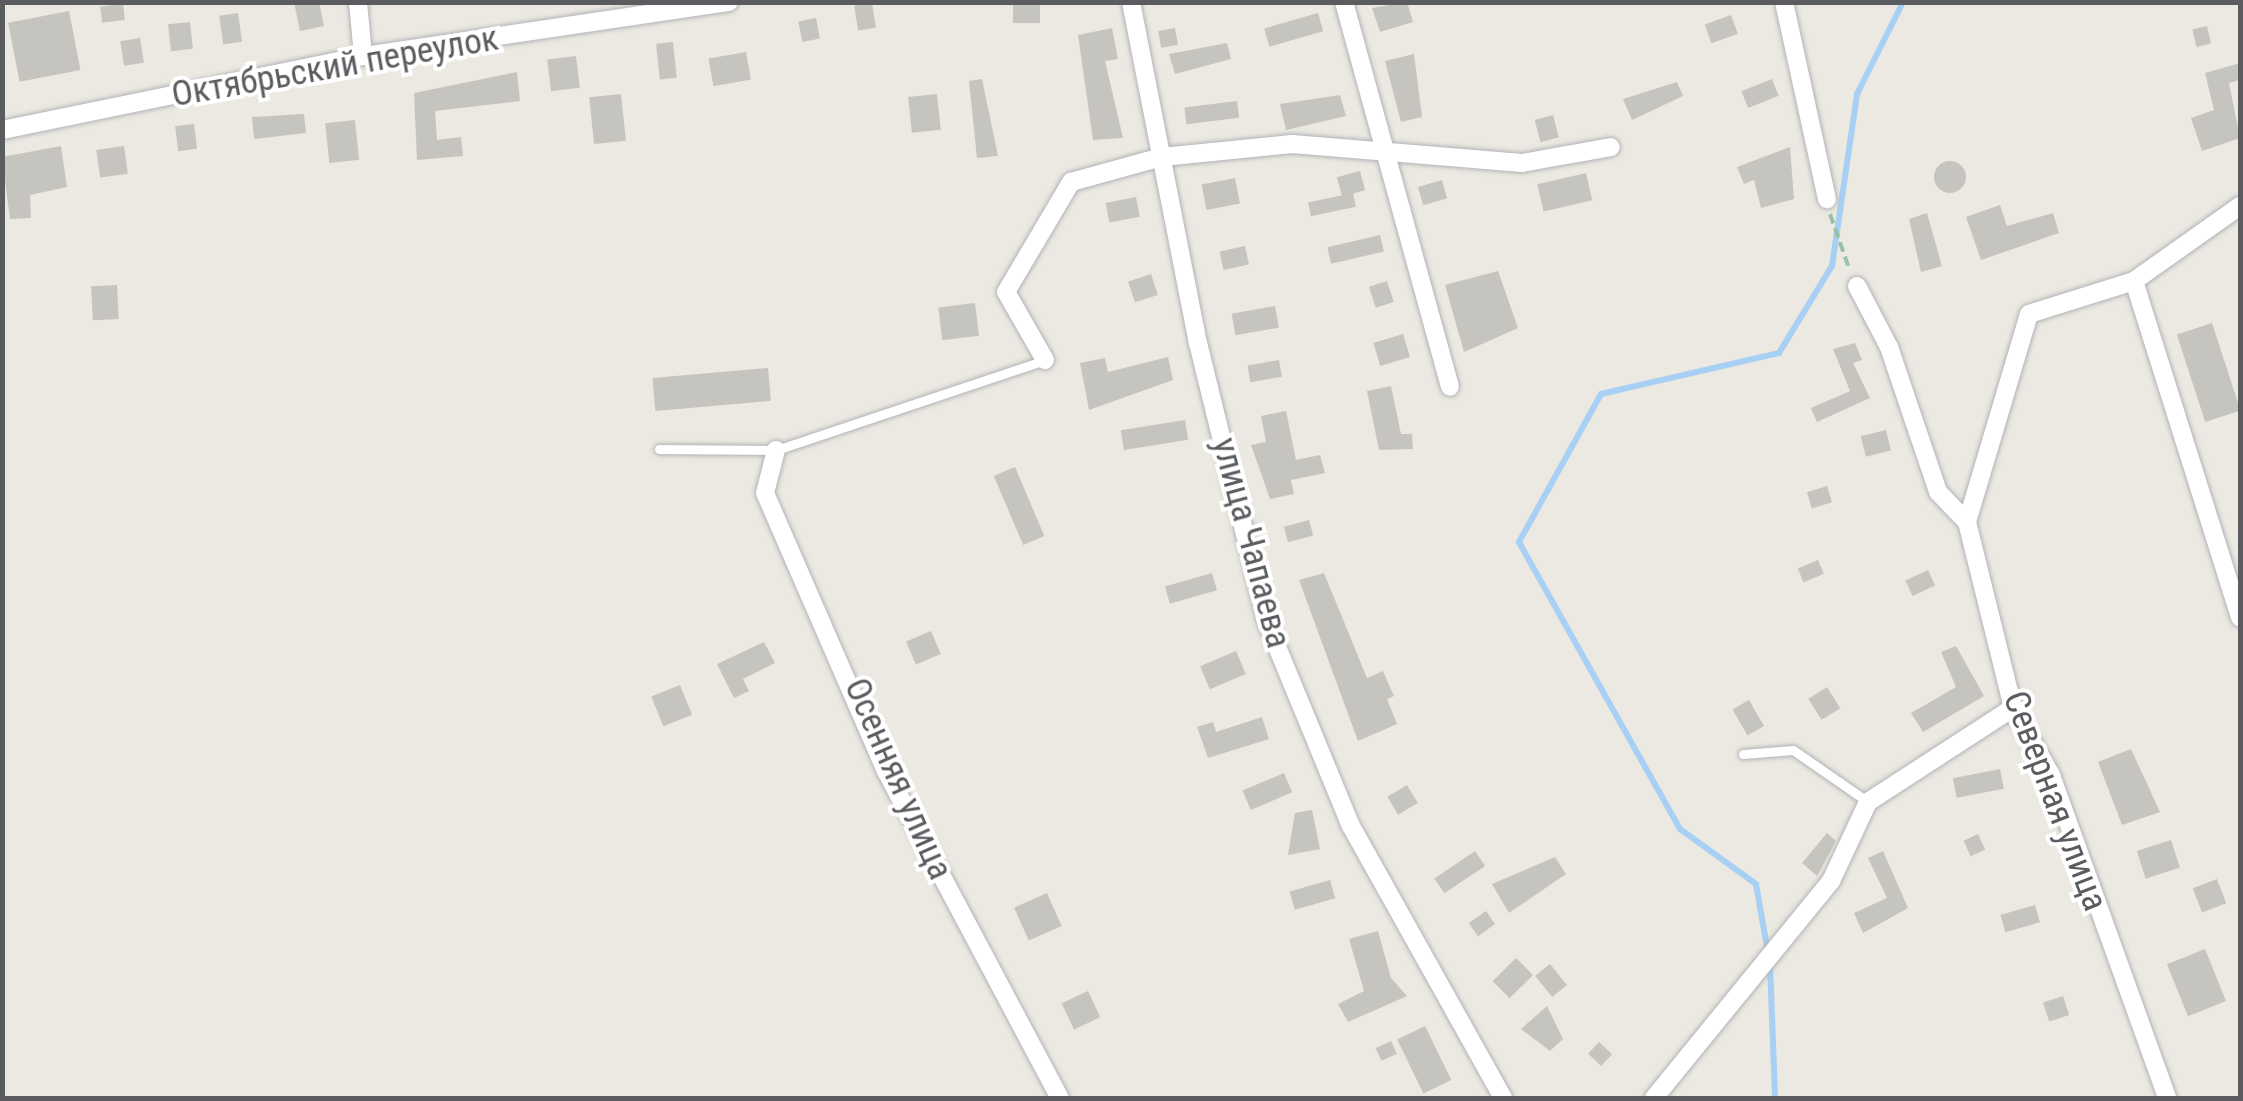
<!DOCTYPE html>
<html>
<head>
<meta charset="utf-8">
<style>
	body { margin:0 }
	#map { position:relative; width:2243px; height:1101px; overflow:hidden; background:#ebe9e1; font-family:"Roboto Condensed",sans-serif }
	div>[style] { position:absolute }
	.stream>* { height:6px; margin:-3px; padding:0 3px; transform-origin:3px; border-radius:3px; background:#a8cff4 }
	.building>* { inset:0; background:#c6c4be; transform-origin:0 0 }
	.round { border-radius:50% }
	.path>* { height:4px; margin-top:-2px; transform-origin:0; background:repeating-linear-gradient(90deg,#9ac0a7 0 10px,transparent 0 15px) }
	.roads { filter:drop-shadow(0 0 2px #b2b3b7) drop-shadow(0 0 2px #b2b3b7) }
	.lane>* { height:9px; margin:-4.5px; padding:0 4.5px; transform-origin:4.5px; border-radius:4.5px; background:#fff }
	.street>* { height:18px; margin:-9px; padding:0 9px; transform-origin:9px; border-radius:9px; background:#fff }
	span { translate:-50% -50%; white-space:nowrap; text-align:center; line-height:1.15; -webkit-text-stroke:8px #fff; paint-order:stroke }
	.street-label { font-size:35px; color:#5a5c60 }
	.frame { position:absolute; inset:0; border:5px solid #5a5c60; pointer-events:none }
</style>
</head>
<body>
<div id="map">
	<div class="stream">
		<i style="left:1768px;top:953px;width:70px;rotate:-99.9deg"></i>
		<i style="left:1756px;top:884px;width:94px;rotate:-144.1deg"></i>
		<i style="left:1680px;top:829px;width:329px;rotate:-119.3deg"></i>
		<i style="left:1519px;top:542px;width:169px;rotate:-61deg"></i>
		<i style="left:1601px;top:394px;width:183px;rotate:-13deg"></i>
		<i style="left:1779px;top:353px;width:102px;rotate:-58.7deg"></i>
		<i style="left:1832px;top:266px;width:174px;rotate:-81.7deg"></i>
		<i style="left:1857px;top:94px;width:103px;rotate:-63.4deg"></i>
		<i style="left:1770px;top:965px;width:133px;rotate:87.8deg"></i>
	</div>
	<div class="building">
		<i style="clip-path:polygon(294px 2px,319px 2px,324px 26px,300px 31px)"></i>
		<i style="left:1013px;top:2px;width:27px;height:21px"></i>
		<i style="clip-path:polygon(1407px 2px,1413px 22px,1380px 32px,1372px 8px)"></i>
		<i style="left:872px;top:3px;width:25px;height:18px;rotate:81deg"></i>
		<i style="left:123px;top:4px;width:16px;height:23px;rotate:83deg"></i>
		<i style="left:69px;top:11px;width:60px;height:62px;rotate:79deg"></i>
		<i style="left:238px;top:13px;width:29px;height:19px;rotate:82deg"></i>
		<i style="left:1318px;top:13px;width:19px;height:56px;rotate:74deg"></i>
		<i style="left:1731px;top:15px;width:20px;height:28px;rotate:70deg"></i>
		<i style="left:816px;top:18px;width:21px;height:18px;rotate:79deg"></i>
		<i style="left:190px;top:22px;width:27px;height:22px;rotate:84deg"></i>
		<i style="left:2207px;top:26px;width:18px;height:15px;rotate:77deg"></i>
		<i style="clip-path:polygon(1112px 28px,1118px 59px,1105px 61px,1123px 138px,1093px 140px,1078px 35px)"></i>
		<i style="left:1175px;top:28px;width:17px;height:17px;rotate:80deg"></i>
		<i style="left:140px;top:38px;width:25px;height:20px;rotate:81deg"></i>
		<i style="left:673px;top:42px;width:36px;height:17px;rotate:84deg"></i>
		<i style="clip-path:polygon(1227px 43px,1231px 59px,1175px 74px,1169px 54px)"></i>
		<i style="left:746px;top:52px;width:28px;height:38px;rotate:80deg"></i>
		<i style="clip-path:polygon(1414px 54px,1422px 117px,1401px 122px,1385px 61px)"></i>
		<i style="left:576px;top:56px;width:32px;height:29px;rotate:83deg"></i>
		<i style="clip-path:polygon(2240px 63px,2240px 80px,2229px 83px,2240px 138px,2202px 151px,2191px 118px,2214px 110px,2205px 73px)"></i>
		<i style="clip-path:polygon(517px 72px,520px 101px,435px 111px,437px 140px,461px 137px,463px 156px,417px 160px,414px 93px)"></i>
		<i style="clip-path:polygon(982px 79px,998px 156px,977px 158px,969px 81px)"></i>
		<i style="left:1772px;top:79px;width:18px;height:33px;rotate:68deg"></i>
		<i style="clip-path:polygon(1677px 82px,1683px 96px,1632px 120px,1623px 99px)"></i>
		<i style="left:621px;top:94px;width:47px;height:32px;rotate:84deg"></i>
		<i style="left:937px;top:94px;width:36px;height:29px;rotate:84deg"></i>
		<i style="clip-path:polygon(1340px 95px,1346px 116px,1286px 130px,1280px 104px)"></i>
		<i style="left:1237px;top:101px;width:17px;height:53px;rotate:83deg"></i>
		<i style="clip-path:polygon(304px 114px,306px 133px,254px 139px,252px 117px)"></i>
		<i style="left:1553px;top:115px;width:23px;height:19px;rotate:75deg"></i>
		<i style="left:355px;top:120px;width:40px;height:30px;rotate:84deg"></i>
		<i style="left:194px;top:124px;width:25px;height:19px;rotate:83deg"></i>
		<i style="clip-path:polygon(61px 146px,67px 187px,30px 195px,31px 218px,10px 219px,2px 157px)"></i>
		<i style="left:124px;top:146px;width:28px;height:28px;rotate:82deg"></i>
		<i style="clip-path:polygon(1790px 147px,1794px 199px,1761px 208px,1754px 180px,1744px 184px,1737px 167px)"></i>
		<i class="round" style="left:1934px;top:161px;width:32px;height:32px"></i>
		<i style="left:1360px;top:171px;width:20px;height:24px;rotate:75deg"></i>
		<i style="left:1586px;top:173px;width:28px;height:50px;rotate:77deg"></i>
		<i style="left:1235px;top:178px;width:26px;height:34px;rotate:79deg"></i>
		<i style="left:1442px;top:180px;width:19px;height:25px;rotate:74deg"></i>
		<i style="left:1353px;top:193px;width:14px;height:46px;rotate:78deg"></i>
		<i style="left:1136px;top:197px;width:20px;height:31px;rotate:79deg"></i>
		<i style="clip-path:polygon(2000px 205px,2007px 226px,2053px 213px,2059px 233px,1981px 260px,1966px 217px)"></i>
		<i style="clip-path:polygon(1927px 213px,1942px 266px,1921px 272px,1909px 219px)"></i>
		<i style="left:1380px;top:235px;width:17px;height:54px;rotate:77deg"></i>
		<i style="left:1245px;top:246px;width:19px;height:26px;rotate:78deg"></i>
		<i style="clip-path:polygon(1498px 271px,1518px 328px,1464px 352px,1445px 285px)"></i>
		<i style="left:1151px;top:274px;width:22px;height:24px;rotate:72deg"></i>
		<i style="left:1387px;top:281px;width:22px;height:19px;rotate:72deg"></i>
		<i style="left:117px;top:285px;width:34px;height:26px;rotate:87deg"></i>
		<i style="left:975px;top:303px;width:33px;height:37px;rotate:83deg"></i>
		<i style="left:1275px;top:306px;width:22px;height:44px;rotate:80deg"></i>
		<i style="left:2212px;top:323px;width:92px;height:37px;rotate:72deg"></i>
		<i style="left:1403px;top:334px;width:24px;height:31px;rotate:73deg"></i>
		<i style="clip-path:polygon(1855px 343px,1862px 360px,1853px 363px,1870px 398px,1817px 422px,1811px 408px,1850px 391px,1833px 349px)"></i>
		<i style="clip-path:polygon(1168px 357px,1173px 380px,1089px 410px,1080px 363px,1105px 358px,1108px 372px)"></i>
		<i style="left:1279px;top:360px;width:17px;height:32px;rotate:80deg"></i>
		<i style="left:768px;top:368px;width:33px;height:116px;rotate:85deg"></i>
		<i style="clip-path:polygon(1391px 386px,1401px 434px,1412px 434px,1413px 449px,1379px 450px,1367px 391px)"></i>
		<i style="clip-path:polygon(1286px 411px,1296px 460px,1320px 455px,1325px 473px,1291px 480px,1294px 494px,1270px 499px,1251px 445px,1266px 442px,1261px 416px)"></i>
		<i style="left:1185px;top:420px;width:20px;height:65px;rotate:81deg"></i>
		<i style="left:1886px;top:430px;width:21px;height:26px;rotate:76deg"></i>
		<i style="left:1015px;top:467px;width:75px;height:23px;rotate:67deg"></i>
		<i style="left:1827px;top:486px;width:17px;height:21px;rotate:73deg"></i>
		<i style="left:1309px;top:520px;width:16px;height:26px;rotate:75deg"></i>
		<i style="left:1818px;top:560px;width:15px;height:22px;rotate:67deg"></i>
		<i style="left:1928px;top:570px;width:17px;height:25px;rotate:65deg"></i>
		<i style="left:1212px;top:573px;width:18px;height:49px;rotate:74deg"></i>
		<i style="clip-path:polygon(1324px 573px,1367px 678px,1383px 671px,1394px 696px,1387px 699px,1397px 724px,1358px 741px,1299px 580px)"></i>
		<i style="left:931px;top:631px;width:25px;height:27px;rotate:67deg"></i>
		<i style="clip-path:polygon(764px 642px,775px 663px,743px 679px,749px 691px,734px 698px,717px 664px)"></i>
		<i style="clip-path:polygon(1956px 646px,1984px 696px,1923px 732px,1911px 713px,1956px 687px,1941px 652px)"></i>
		<i style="left:1236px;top:651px;width:25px;height:39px;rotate:67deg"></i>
		<i style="left:680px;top:685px;width:32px;height:31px;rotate:68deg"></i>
		<i style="left:1827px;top:687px;width:25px;height:22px;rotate:58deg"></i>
		<i style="left:1749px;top:700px;width:30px;height:19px;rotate:60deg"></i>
		<i style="clip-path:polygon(1262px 717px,1269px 739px,1208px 758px,1197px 727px,1213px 722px,1216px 732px)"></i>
		<i style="clip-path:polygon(2131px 749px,2160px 812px,2122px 825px,2098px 762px)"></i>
		<i style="left:2000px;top:769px;width:20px;height:48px;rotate:79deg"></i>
		<i style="left:1284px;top:773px;width:21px;height:45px;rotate:67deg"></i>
		<i style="left:1407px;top:785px;width:21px;height:23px;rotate:59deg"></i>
		<i style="clip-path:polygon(1312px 810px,1320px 849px,1288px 855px,1295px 813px)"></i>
		<i style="clip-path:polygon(1827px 833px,1836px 841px,1817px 876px,1802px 863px)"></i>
		<i style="left:1978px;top:834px;width:17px;height:16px;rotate:65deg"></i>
		<i style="left:2171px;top:840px;width:29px;height:36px;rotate:72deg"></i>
		<i style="left:1475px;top:851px;width:18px;height:49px;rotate:56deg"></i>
		<i style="clip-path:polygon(1883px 851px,1908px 908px,1863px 933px,1854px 913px,1887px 898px,1868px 858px)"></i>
		<i style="clip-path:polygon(1555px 857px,1566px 874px,1509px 913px,1492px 884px)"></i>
		<i style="left:2217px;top:879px;width:26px;height:26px;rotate:69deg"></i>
		<i style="left:1330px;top:880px;width:19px;height:42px;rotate:74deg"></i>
		<i style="left:1047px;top:893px;width:36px;height:36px;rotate:66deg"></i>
		<i style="left:2035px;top:905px;width:18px;height:36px;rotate:74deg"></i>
		<i style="left:1486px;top:911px;width:16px;height:21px;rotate:55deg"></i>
		<i style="clip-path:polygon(1378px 931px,1391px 978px,1407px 996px,1348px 1022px,1338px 1004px,1364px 991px,1349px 939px)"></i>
		<i style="left:2205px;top:949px;width:56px;height:41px;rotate:68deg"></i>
		<i style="left:1516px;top:958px;width:24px;height:33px;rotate:45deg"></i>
		<i style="left:1550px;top:964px;width:27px;height:19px;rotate:51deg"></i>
		<i style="left:1088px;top:991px;width:29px;height:29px;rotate:65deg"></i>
		<i style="left:2063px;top:996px;width:20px;height:21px;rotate:72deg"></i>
		<i style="clip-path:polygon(1547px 1006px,1563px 1039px,1550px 1051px,1521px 1029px)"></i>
		<i style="left:1425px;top:1026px;width:60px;height:31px;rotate:64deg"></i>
		<i style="left:1391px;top:1041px;width:14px;height:17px;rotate:65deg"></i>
		<i style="left:1599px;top:1042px;width:18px;height:16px;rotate:43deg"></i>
	</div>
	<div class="path">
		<i style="left:1830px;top:214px;width:60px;rotate:70.7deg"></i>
	</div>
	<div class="roads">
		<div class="lane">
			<i style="left:659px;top:449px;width:117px;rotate:0.5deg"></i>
			<i style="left:776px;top:450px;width:284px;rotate:-18.5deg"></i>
			<i style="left:1743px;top:754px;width:50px;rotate:-4.6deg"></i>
			<i style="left:1793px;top:750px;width:91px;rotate:34.7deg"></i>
		</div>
		<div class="street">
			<i style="left:358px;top:2px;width:54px;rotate:84.7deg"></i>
			<i style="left:1131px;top:2px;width:348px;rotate:78.9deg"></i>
			<i style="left:1198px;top:343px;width:285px;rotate:76.2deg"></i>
			<i style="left:1266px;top:620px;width:223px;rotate:67.6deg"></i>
			<i style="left:1351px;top:826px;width:312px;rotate:60.8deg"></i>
			<i style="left:1344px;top:2px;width:399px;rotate:74.6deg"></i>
			<i style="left:1784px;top:2px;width:202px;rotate:77.7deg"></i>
			<i style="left:2px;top:130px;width:369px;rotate:-11.6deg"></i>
			<i style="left:363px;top:56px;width:370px;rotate:-8.4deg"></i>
			<i style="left:2134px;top:281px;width:353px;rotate:72.5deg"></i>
			<i style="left:1857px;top:286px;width:69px;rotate:62.3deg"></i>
			<i style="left:1889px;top:347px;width:153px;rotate:71.3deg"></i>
			<i style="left:1938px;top:492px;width:42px;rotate:46deg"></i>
			<i style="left:1967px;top:522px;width:192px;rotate:76.1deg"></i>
			<i style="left:2013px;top:708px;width:77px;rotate:60.4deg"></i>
			<i style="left:2051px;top:775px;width:343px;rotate:70.2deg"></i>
			<i style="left:1045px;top:360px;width:78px;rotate:-119.8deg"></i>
			<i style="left:1006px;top:292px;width:128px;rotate:-59.4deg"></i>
			<i style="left:1071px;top:182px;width:94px;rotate:-15.4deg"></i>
			<i style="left:1162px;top:157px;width:131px;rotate:-5.7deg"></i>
			<i style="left:1292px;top:144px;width:231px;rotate:4.7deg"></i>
			<i style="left:1522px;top:163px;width:90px;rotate:-10.2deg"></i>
			<i style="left:776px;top:450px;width:44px;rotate:104.3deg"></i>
			<i style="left:765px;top:493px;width:305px;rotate:66.5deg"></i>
			<i style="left:887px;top:773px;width:368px;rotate:62deg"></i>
			<i style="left:1967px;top:522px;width:217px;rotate:-73.4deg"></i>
			<i style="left:2029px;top:314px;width:110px;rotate:-17.4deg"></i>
			<i style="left:2134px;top:281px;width:130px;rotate:-35.3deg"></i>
			<i style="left:1654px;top:1098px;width:280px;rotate:-50.8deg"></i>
			<i style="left:1831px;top:881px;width:87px;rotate:-64.9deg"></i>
			<i style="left:1868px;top:802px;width:173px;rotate:-33deg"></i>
		</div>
	</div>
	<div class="street-label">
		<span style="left:335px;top:67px;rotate:-10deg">Октябрьский переулок</span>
		<span style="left:1251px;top:543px;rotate:75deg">улица Чапаева</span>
		<span style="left:898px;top:779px;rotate:66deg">Осенняя улица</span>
		<span style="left:2055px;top:801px;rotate:69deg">Северная улица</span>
	</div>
	<div class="frame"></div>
</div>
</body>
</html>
